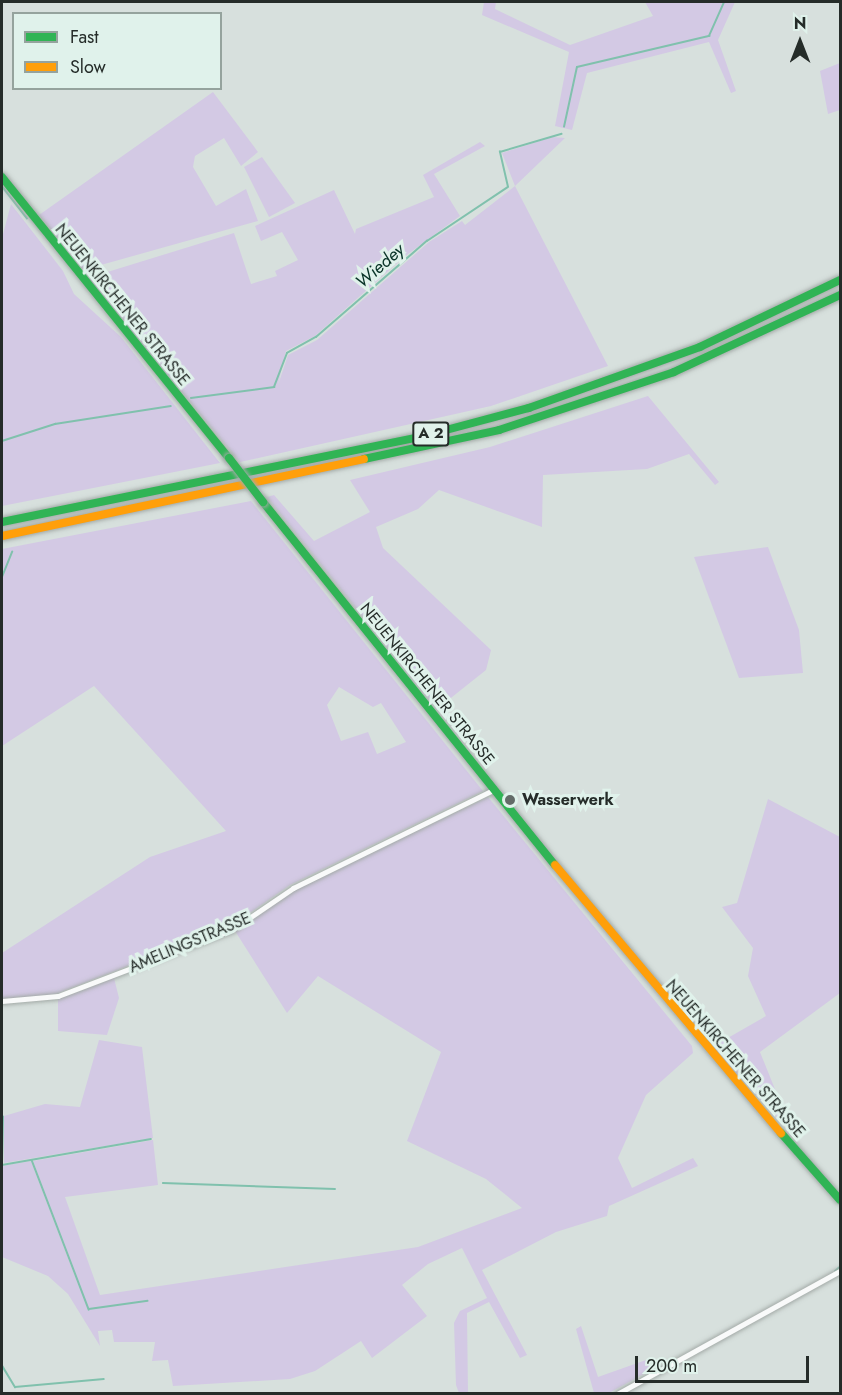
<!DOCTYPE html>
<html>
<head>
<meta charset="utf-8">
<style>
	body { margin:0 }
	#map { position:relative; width:842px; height:1395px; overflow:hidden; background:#d7e0dd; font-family:Jost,sans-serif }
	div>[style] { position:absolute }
	.green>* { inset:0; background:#d3c9e4 }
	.stream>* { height:1.5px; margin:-0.75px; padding:0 0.75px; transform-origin:0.75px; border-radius:0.75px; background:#80c1ad }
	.roads { filter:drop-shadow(0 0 2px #a3aaa7) drop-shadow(0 0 2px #a3aaa7) }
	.street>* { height:5px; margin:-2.5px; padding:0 2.5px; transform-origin:2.5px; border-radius:2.5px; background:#f9fafa }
	.fast>* { height:8px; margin:-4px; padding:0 4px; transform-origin:4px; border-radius:4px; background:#30b455 }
	.slow>* { height:8px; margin:-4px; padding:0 4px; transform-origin:4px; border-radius:4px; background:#ff9f0a }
	.bridges { filter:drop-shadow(0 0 2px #a3aaa7) drop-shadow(0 0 2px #a3aaa7) }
	.fast-bridge>* { height:8px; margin:-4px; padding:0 4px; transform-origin:4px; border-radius:4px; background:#30b455 }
	.dots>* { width:16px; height:16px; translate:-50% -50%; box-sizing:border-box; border:3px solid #e0f2eb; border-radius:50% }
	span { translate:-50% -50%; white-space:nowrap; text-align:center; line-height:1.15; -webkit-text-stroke:6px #e0f2eb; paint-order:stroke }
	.shield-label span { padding:2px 4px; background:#e0f2eb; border:2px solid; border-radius:4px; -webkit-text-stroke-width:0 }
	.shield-label { font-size:15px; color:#252c29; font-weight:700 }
	.street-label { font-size:16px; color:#252c29 }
	.poi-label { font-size:16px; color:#252c29; font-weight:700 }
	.left { translate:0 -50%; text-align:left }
	.water-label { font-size:18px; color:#083327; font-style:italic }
	.frame { position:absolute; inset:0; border:3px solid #252c29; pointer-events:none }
	.legend { position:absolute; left:12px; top:12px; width:210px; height:78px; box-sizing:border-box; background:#e0f2eb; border:2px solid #95a39d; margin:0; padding:8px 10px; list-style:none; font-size:18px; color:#252c29 }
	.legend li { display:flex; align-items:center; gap:12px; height:30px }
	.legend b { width:30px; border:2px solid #95a39d }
	.north { position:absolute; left:770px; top:12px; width:60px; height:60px; -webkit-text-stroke:4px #e0f2eb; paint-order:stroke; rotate:0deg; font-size:16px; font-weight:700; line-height:24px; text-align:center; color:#252c29 }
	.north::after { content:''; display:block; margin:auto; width:21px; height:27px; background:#252c29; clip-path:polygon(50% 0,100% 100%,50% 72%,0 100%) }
	.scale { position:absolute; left:635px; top:1356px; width:174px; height:27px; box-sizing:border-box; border:3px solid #252c29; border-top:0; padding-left:8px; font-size:18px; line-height:21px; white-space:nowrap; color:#252c29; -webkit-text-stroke:4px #e0f2eb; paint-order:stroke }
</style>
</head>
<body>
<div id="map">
	<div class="green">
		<i style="clip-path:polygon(484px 2px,496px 2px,495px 9px,570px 45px,653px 16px,645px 2px,735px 2px,718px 40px,736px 91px,731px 93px,709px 42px,587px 73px,572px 130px,555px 126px,569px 52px,482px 15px)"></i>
		<i style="clip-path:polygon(840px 63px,840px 110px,828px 114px,820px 71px)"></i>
		<i style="clip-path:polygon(213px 92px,258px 152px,241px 166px,224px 138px,195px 156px,193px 167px,216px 206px,246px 189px,258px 221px,83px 270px,39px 215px)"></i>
		<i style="clip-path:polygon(553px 137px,565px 138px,515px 186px,608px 366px,491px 406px,240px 462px,88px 278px,234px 233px,251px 284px,277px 276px,275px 271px,298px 260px,282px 232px,261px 241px,255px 226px,334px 190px,355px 234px,356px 229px,434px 197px,423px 175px,480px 142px,485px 146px,434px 174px,460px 216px,404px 257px,315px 336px,286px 351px,278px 385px,288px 355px,317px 340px,429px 242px,462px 221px,465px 225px,515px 186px,502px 153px)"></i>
		<i style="clip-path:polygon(262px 157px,295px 203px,269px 217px,244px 167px)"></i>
		<i style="clip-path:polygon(11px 204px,63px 271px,74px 294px,121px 337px,220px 463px,2px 506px,2px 238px)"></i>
		<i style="clip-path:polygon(648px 396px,719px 482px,715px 485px,689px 454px,647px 469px,543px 475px,542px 527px,439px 490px,418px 509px,376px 527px,383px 548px,491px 650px,486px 670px,437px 709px,267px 497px,274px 495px,314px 541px,370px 512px,350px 480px,490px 447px)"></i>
		<i style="clip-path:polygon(evenodd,251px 501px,483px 791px,290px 885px,231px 926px,53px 995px,2px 999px,2px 953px,150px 857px,226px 831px,94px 686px,2px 746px,2px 549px,251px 501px,339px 687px,373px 707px,381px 703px,406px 742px,377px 754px,368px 732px,341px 741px,327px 705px,339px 687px)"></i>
		<i style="clip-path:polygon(768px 547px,799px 630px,803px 673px,739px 678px,694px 557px)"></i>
		<i style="clip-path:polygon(488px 797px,692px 1046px,693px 1053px,646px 1095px,618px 1158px,632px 1188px,693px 1158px,698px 1166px,609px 1206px,607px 1216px,556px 1232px,482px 1270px,527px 1355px,520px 1358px,489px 1302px,467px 1313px,468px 1393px,459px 1393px,456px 1385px,454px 1323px,460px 1311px,487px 1298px,462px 1248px,428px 1264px,402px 1285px,427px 1316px,372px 1358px,361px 1341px,315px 1371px,290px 1379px,173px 1386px,168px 1360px,152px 1361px,155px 1342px,114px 1342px,112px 1330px,98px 1331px,100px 1346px,68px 1294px,48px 1276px,2px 1257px,2px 1166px,31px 1161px,84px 1300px,33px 1161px,153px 1140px,158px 1185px,65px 1197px,100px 1295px,418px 1247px,522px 1208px,486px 1179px,407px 1141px,441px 1052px,318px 976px,287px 1013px,235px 931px,293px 890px)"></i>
		<i style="clip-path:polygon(768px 799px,840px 837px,840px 993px,760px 1052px,785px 1114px,777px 1118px,712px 1047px,766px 1016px,748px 976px,753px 948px,722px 907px,737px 903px)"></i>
		<i style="clip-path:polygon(114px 978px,119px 998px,107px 1035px,58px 1031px,58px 999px)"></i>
		<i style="clip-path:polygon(99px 1040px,142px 1047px,153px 1138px,4px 1163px,4px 1116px,45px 1104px,80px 1107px)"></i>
		<i style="clip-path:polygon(581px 1326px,598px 1377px,646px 1360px,651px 1370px,609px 1393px,594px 1393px,576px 1329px)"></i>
	</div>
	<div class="stream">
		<i style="left:564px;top:127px;width:61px;rotate:-77.8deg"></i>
		<i style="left:577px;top:67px;width:136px;rotate:-13.2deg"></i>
		<i style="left:709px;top:36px;width:37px;rotate:-66deg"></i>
		<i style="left:2px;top:186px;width:41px;rotate:52deg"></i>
		<i style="left:191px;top:398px;width:84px;rotate:-7.5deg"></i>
		<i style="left:274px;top:387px;width:36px;rotate:-69deg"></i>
		<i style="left:287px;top:353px;width:33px;rotate:-29deg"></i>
		<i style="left:316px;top:337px;width:147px;rotate:-40.9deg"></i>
		<i style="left:427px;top:241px;width:97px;rotate:-33.7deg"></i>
		<i style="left:508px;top:187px;width:36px;rotate:-103deg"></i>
		<i style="left:500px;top:152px;width:64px;rotate:-16.4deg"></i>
		<i style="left:2px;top:441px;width:56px;rotate:-17.8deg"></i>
		<i style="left:55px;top:424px;width:117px;rotate:-8.8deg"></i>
		<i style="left:2px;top:577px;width:27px;rotate:-68deg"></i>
		<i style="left:32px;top:1160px;width:160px;rotate:69.1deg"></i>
		<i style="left:89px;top:1309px;width:59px;rotate:-7.9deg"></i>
		<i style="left:2px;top:1164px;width:47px;rotate:-88.8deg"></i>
		<i style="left:2px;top:1165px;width:151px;rotate:-9.9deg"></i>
		<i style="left:163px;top:1183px;width:172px;rotate:2deg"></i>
		<i style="left:835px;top:1271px;width:6px;rotate:-39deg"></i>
		<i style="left:2px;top:1365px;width:26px;rotate:59deg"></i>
		<i style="left:15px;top:1387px;width:89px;rotate:-5.1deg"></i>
		<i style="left:653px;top:1371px;width:8px;rotate:-30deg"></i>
	</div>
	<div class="roads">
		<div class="street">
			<i style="left:2px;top:1001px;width:56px;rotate:-5.1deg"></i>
			<i style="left:58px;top:996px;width:187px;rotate:-20.9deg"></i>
			<i style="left:233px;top:929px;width:73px;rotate:-34.3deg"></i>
			<i style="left:293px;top:888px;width:225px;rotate:-26.1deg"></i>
			<i style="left:617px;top:1394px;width:255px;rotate:-28.9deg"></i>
		</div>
		<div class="fast">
			<i style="left:2px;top:177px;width:361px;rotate:51.1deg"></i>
			<i style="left:364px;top:459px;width:138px;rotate:-12.1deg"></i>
			<i style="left:499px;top:430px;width:184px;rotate:-18.3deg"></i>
			<i style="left:674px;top:372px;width:183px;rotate:-24.9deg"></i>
			<i style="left:263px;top:502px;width:466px;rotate:51.2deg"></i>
			<i style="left:2px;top:522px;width:422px;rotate:-11.5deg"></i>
			<i style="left:416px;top:438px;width:117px;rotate:-14.9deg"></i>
			<i style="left:529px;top:408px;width:182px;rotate:-19.6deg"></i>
			<i style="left:700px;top:347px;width:155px;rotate:-25.6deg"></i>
			<i style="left:781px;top:1133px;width:89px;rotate:48.6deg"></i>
		</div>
		<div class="slow">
			<i style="left:2px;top:536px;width:370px;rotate:-12deg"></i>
			<i style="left:555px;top:865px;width:351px;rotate:49.9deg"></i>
		</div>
	</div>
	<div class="bridges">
		<div class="fast-bridge">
			<i style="left:229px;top:458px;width:56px;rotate:52.3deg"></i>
		</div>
	</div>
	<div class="dots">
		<i style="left:510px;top:800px;background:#636b68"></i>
	</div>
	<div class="shield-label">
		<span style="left:431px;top:434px">A 2</span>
	</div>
	<div class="street-label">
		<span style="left:122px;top:305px;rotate:51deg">NEUENKIRCHENER STRASSE</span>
		<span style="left:427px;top:684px;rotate:51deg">NEUENKIRCHENER STRASSE</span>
		<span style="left:190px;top:943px;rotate:-23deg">AMELINGSTRASSE</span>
		<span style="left:735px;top:1059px;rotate:49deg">NEUENKIRCHENER STRASSE</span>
	</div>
	<div class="poi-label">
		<span class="left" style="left:522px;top:800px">Wasserwerk</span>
	</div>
	<div class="water-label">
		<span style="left:380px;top:266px;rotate:-41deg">Wiedey</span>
	</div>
	<div class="frame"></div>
	<ul class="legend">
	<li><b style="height:8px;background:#30b455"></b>Fast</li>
	<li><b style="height:8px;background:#ff9f0a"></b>Slow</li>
	</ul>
	<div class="north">N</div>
	<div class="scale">200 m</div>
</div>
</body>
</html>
